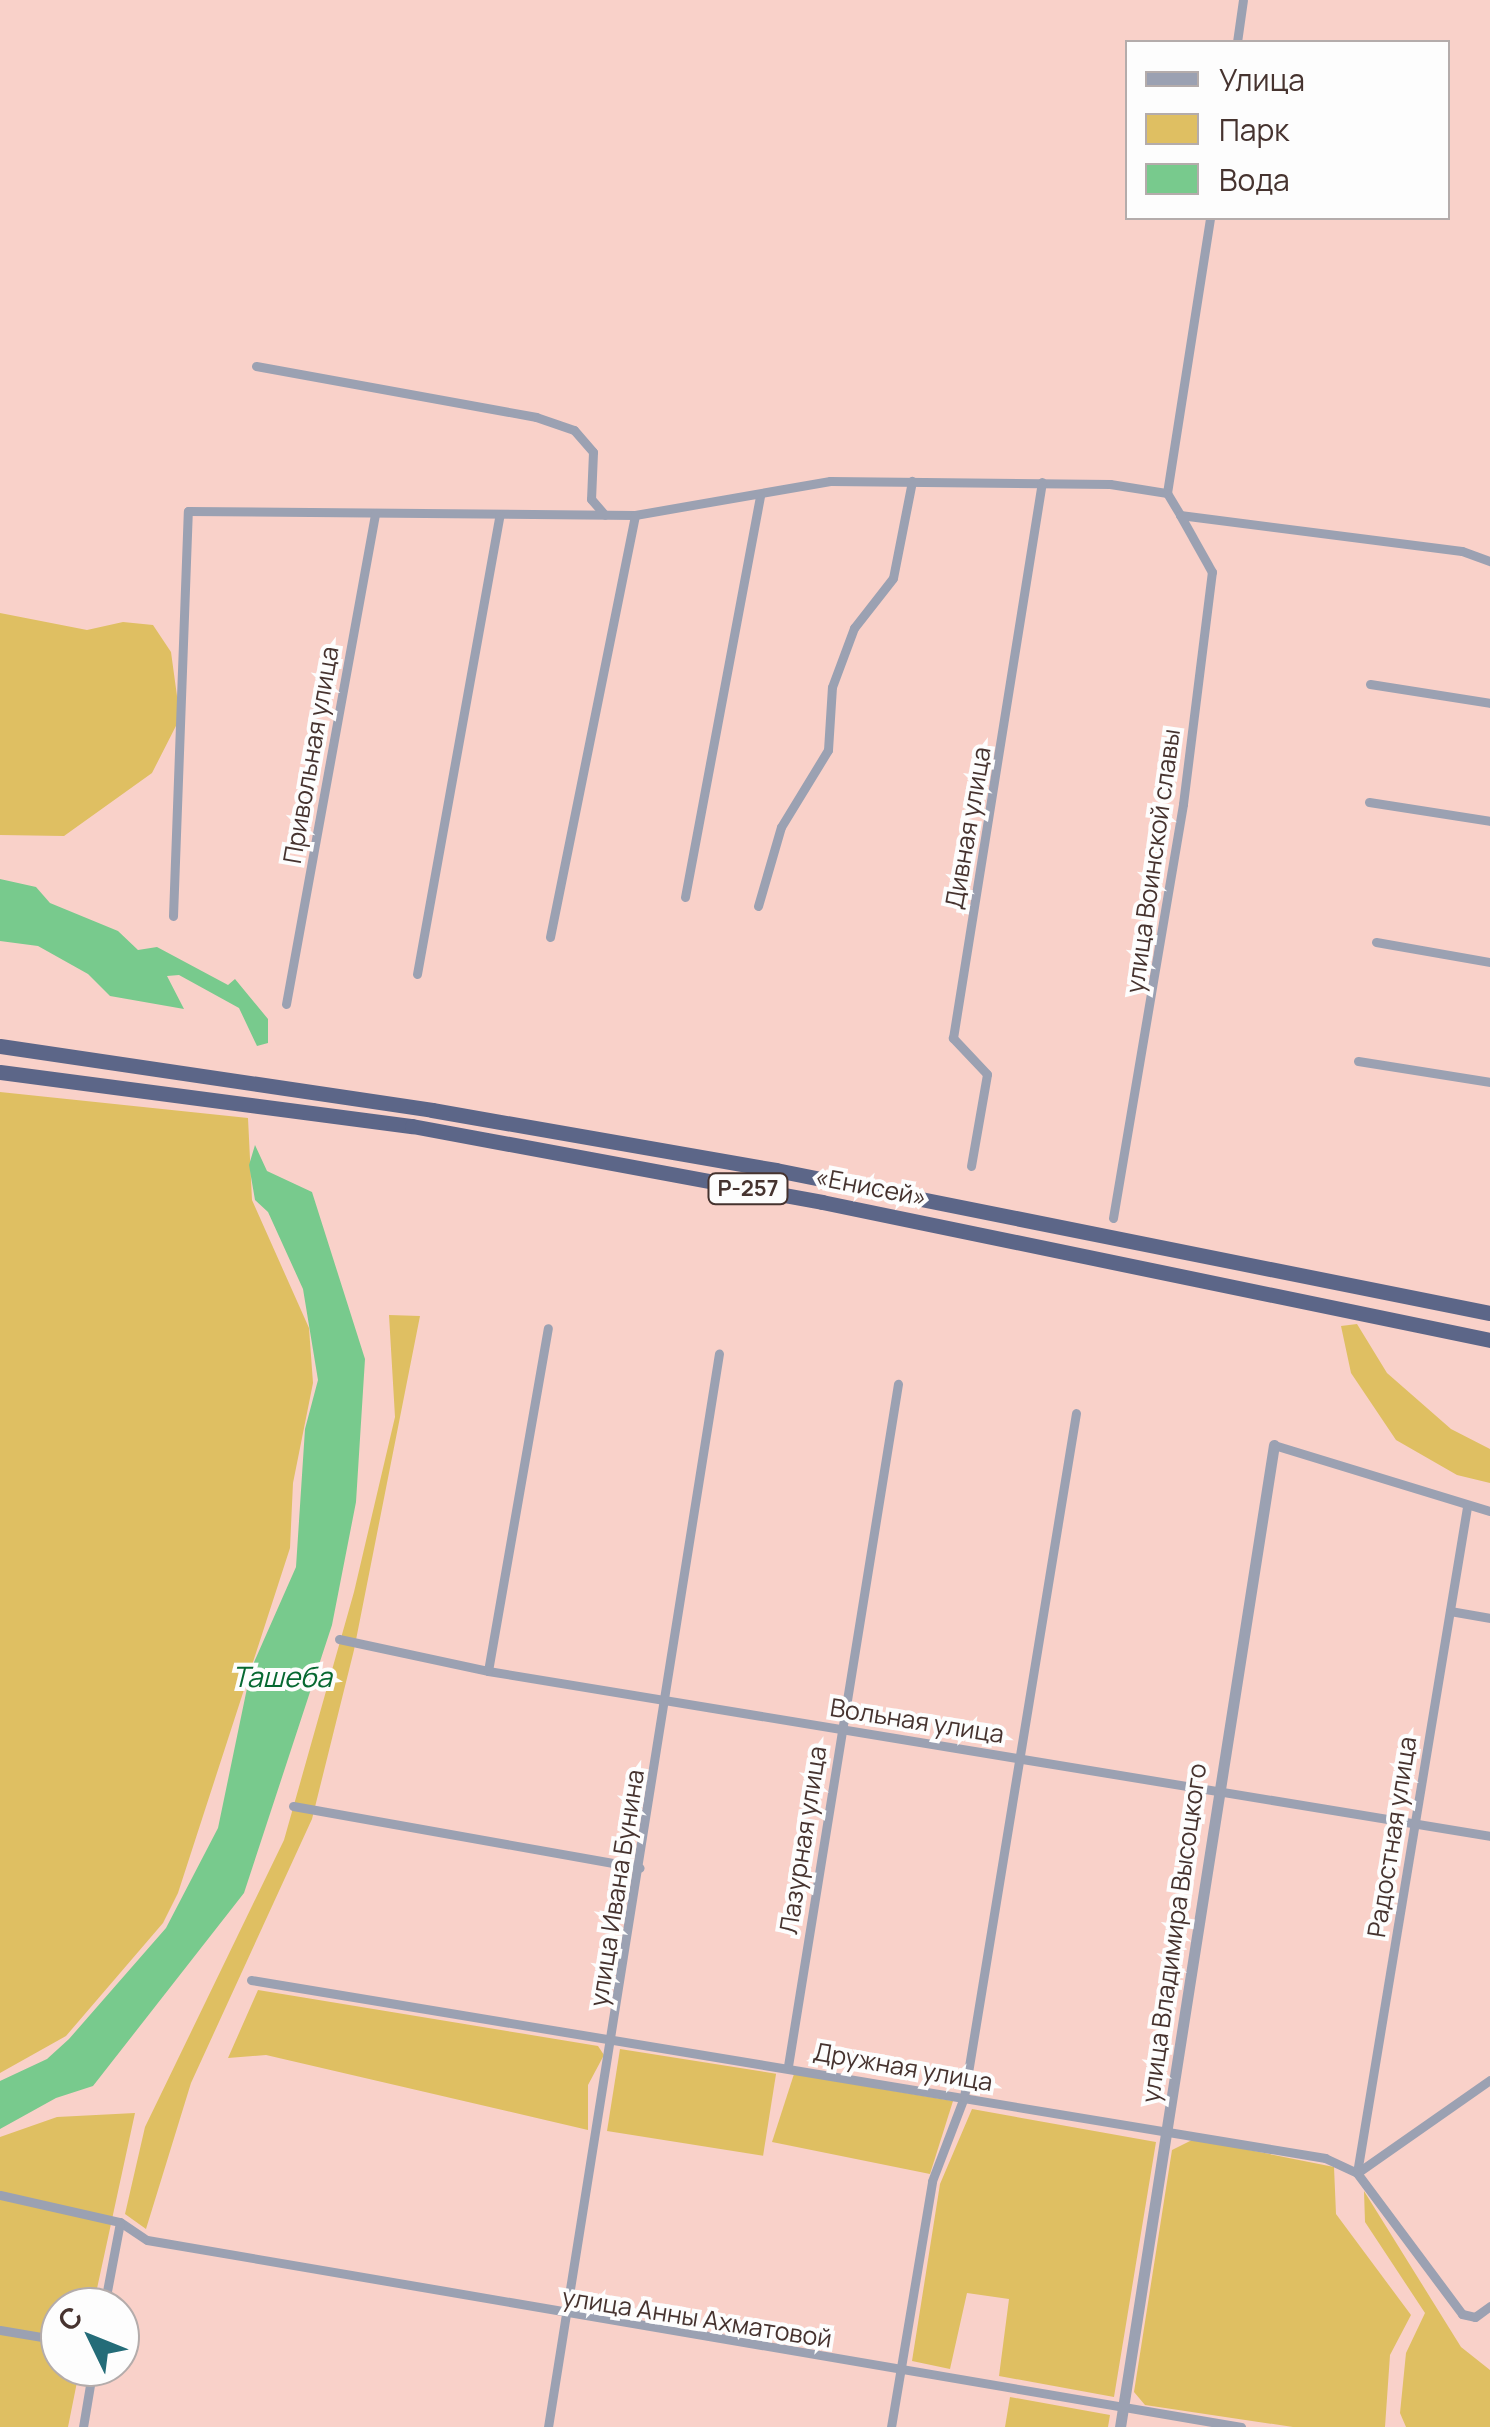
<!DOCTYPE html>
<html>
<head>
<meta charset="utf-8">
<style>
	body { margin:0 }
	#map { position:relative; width:1490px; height:2427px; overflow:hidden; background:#f9d1c9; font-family:Manrope,sans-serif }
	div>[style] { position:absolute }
	.green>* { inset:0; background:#dfbf62; transform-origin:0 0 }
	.water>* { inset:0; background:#78ca8d }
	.minor>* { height:9px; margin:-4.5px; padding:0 4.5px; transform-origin:4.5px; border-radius:4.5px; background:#9ba1b2 }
	.tertiary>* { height:11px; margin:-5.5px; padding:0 5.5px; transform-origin:5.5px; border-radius:5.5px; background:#9ba1b2 }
	.trunk>* { height:15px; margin:-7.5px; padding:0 7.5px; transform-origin:7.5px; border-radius:7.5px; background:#5c6688 }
	span { translate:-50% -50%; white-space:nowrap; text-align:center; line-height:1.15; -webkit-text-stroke:8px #fdfdfd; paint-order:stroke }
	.shield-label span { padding:2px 8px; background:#fdfdfd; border:2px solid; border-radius:8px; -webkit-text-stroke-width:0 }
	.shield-label { font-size:22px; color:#46332f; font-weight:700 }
	.street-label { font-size:25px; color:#46332f }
	.water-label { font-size:28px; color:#066831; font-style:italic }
	.legend { position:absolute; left:1125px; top:40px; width:325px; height:180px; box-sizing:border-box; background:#fdfdfd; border:2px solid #b4acab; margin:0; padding:12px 18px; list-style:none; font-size:30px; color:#46332f }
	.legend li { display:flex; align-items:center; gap:20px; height:50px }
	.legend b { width:50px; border:2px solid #b4acab }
	.north { position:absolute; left:40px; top:2287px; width:100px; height:100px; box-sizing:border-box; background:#fdfdfd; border:2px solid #b4acab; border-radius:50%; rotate:313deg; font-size:28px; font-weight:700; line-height:40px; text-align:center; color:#46332f }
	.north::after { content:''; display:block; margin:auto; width:35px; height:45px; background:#246c78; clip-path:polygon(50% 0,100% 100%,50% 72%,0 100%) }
</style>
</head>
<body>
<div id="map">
	<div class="green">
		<i style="clip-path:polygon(0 613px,87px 630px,123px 622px,153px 625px,171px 652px,180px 718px,152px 773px,64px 836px,0 835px)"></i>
		<i style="clip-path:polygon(0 1092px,248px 1118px,252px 1200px,309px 1328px,313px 1383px,293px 1483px,290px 1548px,178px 1893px,163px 1923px,66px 2036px,0 2073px)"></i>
		<i style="clip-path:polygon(389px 1315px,420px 1316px,354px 1650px,312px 1819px,191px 2083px,146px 2229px,125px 2214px,145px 2127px,284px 1840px,354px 1592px,395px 1417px)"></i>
		<i style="clip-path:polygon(1357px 1324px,1387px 1373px,1451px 1429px,1490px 1449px,1490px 1483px,1457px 1475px,1396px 1440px,1351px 1373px,1341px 1326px)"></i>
		<i style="clip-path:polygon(258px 1990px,598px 2046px,604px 2055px,588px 2085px,588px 2130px,266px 2055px,228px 2058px)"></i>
		<i style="left:620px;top:2049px;width:158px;height:83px;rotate:9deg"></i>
		<i style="clip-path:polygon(794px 2074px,953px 2101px,930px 2174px,772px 2142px)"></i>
		<i style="clip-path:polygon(972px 2109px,1156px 2142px,1114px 2397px,999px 2376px,1009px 2299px,967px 2293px,950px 2369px,912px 2361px,940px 2184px)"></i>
		<i style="clip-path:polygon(135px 2113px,93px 2307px,60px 2307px,60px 2367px,80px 2367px,68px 2427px,0 2427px,0 2137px,57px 2117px)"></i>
		<i style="clip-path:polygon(1194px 2139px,1334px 2167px,1336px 2214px,1411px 2315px,1390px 2355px,1385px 2427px,1293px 2427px,1145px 2405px,1134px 2392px,1172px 2150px)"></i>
		<i style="clip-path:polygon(1364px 2191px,1461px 2347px,1490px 2370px,1490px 2427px,1406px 2427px,1400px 2413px,1406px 2353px,1425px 2313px,1365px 2222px)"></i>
		<i style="clip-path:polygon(1010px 2397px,1110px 2415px,1108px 2427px,1005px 2427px)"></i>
	</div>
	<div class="water">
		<i style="clip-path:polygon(0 879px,36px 887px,50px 903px,118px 931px,138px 950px,157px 947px,228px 985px,235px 979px,268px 1019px,268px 1043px,257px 1046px,239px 1008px,179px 975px,167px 976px,184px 1009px,110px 996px,88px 974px,38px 946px,0 941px)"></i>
		<i style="clip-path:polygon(255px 1145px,267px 1171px,312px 1192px,365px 1359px,356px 1502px,332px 1625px,244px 1893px,93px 2086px,56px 2098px,0 2129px,0 2081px,47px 2059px,69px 2039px,166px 1928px,218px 1828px,251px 1669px,296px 1567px,305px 1429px,318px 1380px,303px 1289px,268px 1212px,255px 1200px,249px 1165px)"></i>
	</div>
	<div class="minor">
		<i style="left:1237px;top:42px;width:42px;rotate:-81.9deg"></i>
		<i style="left:256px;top:366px;width:285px;rotate:10.3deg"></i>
		<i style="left:536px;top:417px;width:40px;rotate:18.9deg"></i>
		<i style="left:574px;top:430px;width:29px;rotate:49deg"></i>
		<i style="left:593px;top:452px;width:47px;rotate:92.4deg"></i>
		<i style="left:591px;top:499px;width:21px;rotate:49deg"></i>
		<i style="left:1167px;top:493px;width:278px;rotate:-81.1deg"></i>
		<i style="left:1370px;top:684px;width:121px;rotate:9deg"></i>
		<i style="left:1369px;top:802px;width:122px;rotate:8.9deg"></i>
		<i style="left:685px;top:897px;width:408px;rotate:-79.4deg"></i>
		<i style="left:758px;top:906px;width:82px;rotate:-73.8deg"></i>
		<i style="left:781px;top:827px;width:90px;rotate:-58.6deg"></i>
		<i style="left:828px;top:750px;width:63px;rotate:-86.4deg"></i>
		<i style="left:832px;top:687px;width:63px;rotate:-69.6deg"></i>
		<i style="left:854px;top:628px;width:63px;rotate:-52deg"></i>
		<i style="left:893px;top:578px;width:99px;rotate:-78.9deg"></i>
		<i style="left:173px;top:916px;width:405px;rotate:-87.9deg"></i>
		<i style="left:188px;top:511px;width:447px;rotate:0.5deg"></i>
		<i style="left:635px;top:515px;width:198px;rotate:-9.9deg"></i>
		<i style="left:830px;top:481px;width:280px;rotate:0.6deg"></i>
		<i style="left:1110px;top:484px;width:58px;rotate:9deg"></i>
		<i style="left:1167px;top:493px;width:26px;rotate:59deg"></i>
		<i style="left:1180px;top:515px;width:284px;rotate:7.3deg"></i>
		<i style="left:1462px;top:551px;width:30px;rotate:20deg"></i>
		<i style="left:550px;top:937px;width:430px;rotate:-78.6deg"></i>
		<i style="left:1376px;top:942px;width:116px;rotate:10deg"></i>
		<i style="left:417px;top:974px;width:467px;rotate:-79.8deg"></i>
		<i style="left:286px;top:1004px;width:498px;rotate:-79.7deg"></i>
		<i style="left:1358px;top:1061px;width:134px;rotate:9deg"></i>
		<i style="left:971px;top:1166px;width:93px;rotate:-80.1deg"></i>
		<i style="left:987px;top:1074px;width:50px;rotate:-133.4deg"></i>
		<i style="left:953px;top:1038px;width:563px;rotate:-80.91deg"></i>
		<i style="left:1113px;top:1218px;width:420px;rotate:-80.4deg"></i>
		<i style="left:1183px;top:804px;width:234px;rotate:-82.9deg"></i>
		<i style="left:1212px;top:572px;width:65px;rotate:-119.3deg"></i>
		<i style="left:1274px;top:1445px;width:226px;rotate:17deg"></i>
		<i style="left:1450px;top:1611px;width:41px;rotate:9.9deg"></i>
		<i style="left:339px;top:1639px;width:152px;rotate:12.1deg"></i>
		<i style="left:488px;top:1671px;width:1015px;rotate:9.35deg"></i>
		<i style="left:488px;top:1671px;width:348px;rotate:-80.1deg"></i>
		<i style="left:293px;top:1806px;width:352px;rotate:10.1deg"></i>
		<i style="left:251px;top:1980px;width:1089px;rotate:9.41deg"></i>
		<i style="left:1325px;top:2158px;width:35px;rotate:25deg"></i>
		<i style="left:1357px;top:2173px;width:176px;rotate:53.3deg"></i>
		<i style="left:1462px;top:2314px;width:13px;rotate:13deg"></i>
		<i style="left:1475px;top:2317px;width:19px;rotate:-36deg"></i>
		<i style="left:788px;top:2066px;width:691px;rotate:-80.84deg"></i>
		<i style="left:1357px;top:2173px;width:675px;rotate:-80.62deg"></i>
		<i style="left:1357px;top:2173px;width:162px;rotate:-35deg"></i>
		<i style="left:0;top:2195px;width:123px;rotate:12.7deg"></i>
		<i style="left:120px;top:2222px;width:32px;rotate:34deg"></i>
		<i style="left:147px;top:2240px;width:1110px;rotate:9.7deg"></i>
		<i style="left:104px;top:2307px;width:86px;rotate:-79.3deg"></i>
		<i style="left:0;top:2330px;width:61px;rotate:9.5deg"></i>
		<i style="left:83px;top:2427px;width:61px;rotate:-80.5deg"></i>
		<i style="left:548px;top:2427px;width:1087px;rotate:-80.95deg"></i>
		<i style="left:891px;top:2427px;width:249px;rotate:-80.5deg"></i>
		<i style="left:932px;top:2181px;width:90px;rotate:-69.1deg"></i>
		<i style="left:964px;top:2097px;width:693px;rotate:-80.7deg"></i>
	</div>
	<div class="tertiary">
		<i style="left:1120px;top:2427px;width:994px;rotate:-81.09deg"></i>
	</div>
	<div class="trunk">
		<i style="left:0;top:1046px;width:437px;rotate:8.4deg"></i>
		<i style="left:432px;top:1110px;width:349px;rotate:9.9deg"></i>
		<i style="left:776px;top:1170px;width:728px;rotate:11.33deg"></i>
		<i style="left:0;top:1072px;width:416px;rotate:7.5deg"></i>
		<i style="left:412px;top:1126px;width:417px;rotate:10.5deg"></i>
		<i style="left:822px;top:1202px;width:682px;rotate:11.67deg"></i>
	</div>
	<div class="shield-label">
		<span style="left:748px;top:1189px">Р-257</span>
	</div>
	<div class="street-label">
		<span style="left:311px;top:755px;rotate:-80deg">Привольная улица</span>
		<span style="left:968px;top:828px;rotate:-80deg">Дивная улица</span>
		<span style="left:1153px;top:861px;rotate:-82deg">улица Воинской славы</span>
		<span style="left:871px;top:1187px;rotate:11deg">«Енисей»</span>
		<span style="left:917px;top:1721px;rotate:9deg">Вольная улица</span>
		<span style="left:1392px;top:1837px;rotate:-81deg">Радостная улица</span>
		<span style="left:803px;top:1840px;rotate:-81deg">Лазурная улица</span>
		<span style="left:617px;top:1888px;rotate:-81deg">улица Ивана Бунина</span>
		<span style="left:1174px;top:1933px;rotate:-82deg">улица Владимира Высоцкого</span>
		<span style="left:903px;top:2067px;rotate:10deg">Дружная улица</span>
		<span style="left:697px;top:2318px;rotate:9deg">улица Анны Ахматовой</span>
	</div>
	<div class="water-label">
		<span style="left:282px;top:1676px">Ташеба</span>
	</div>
	<ul class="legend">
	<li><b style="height:12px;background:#9ba1b2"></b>Улица</li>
	<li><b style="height:28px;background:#dfbf62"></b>Парк</li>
	<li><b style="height:28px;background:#78ca8d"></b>Вода</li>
	</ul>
	<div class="north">С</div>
</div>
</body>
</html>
